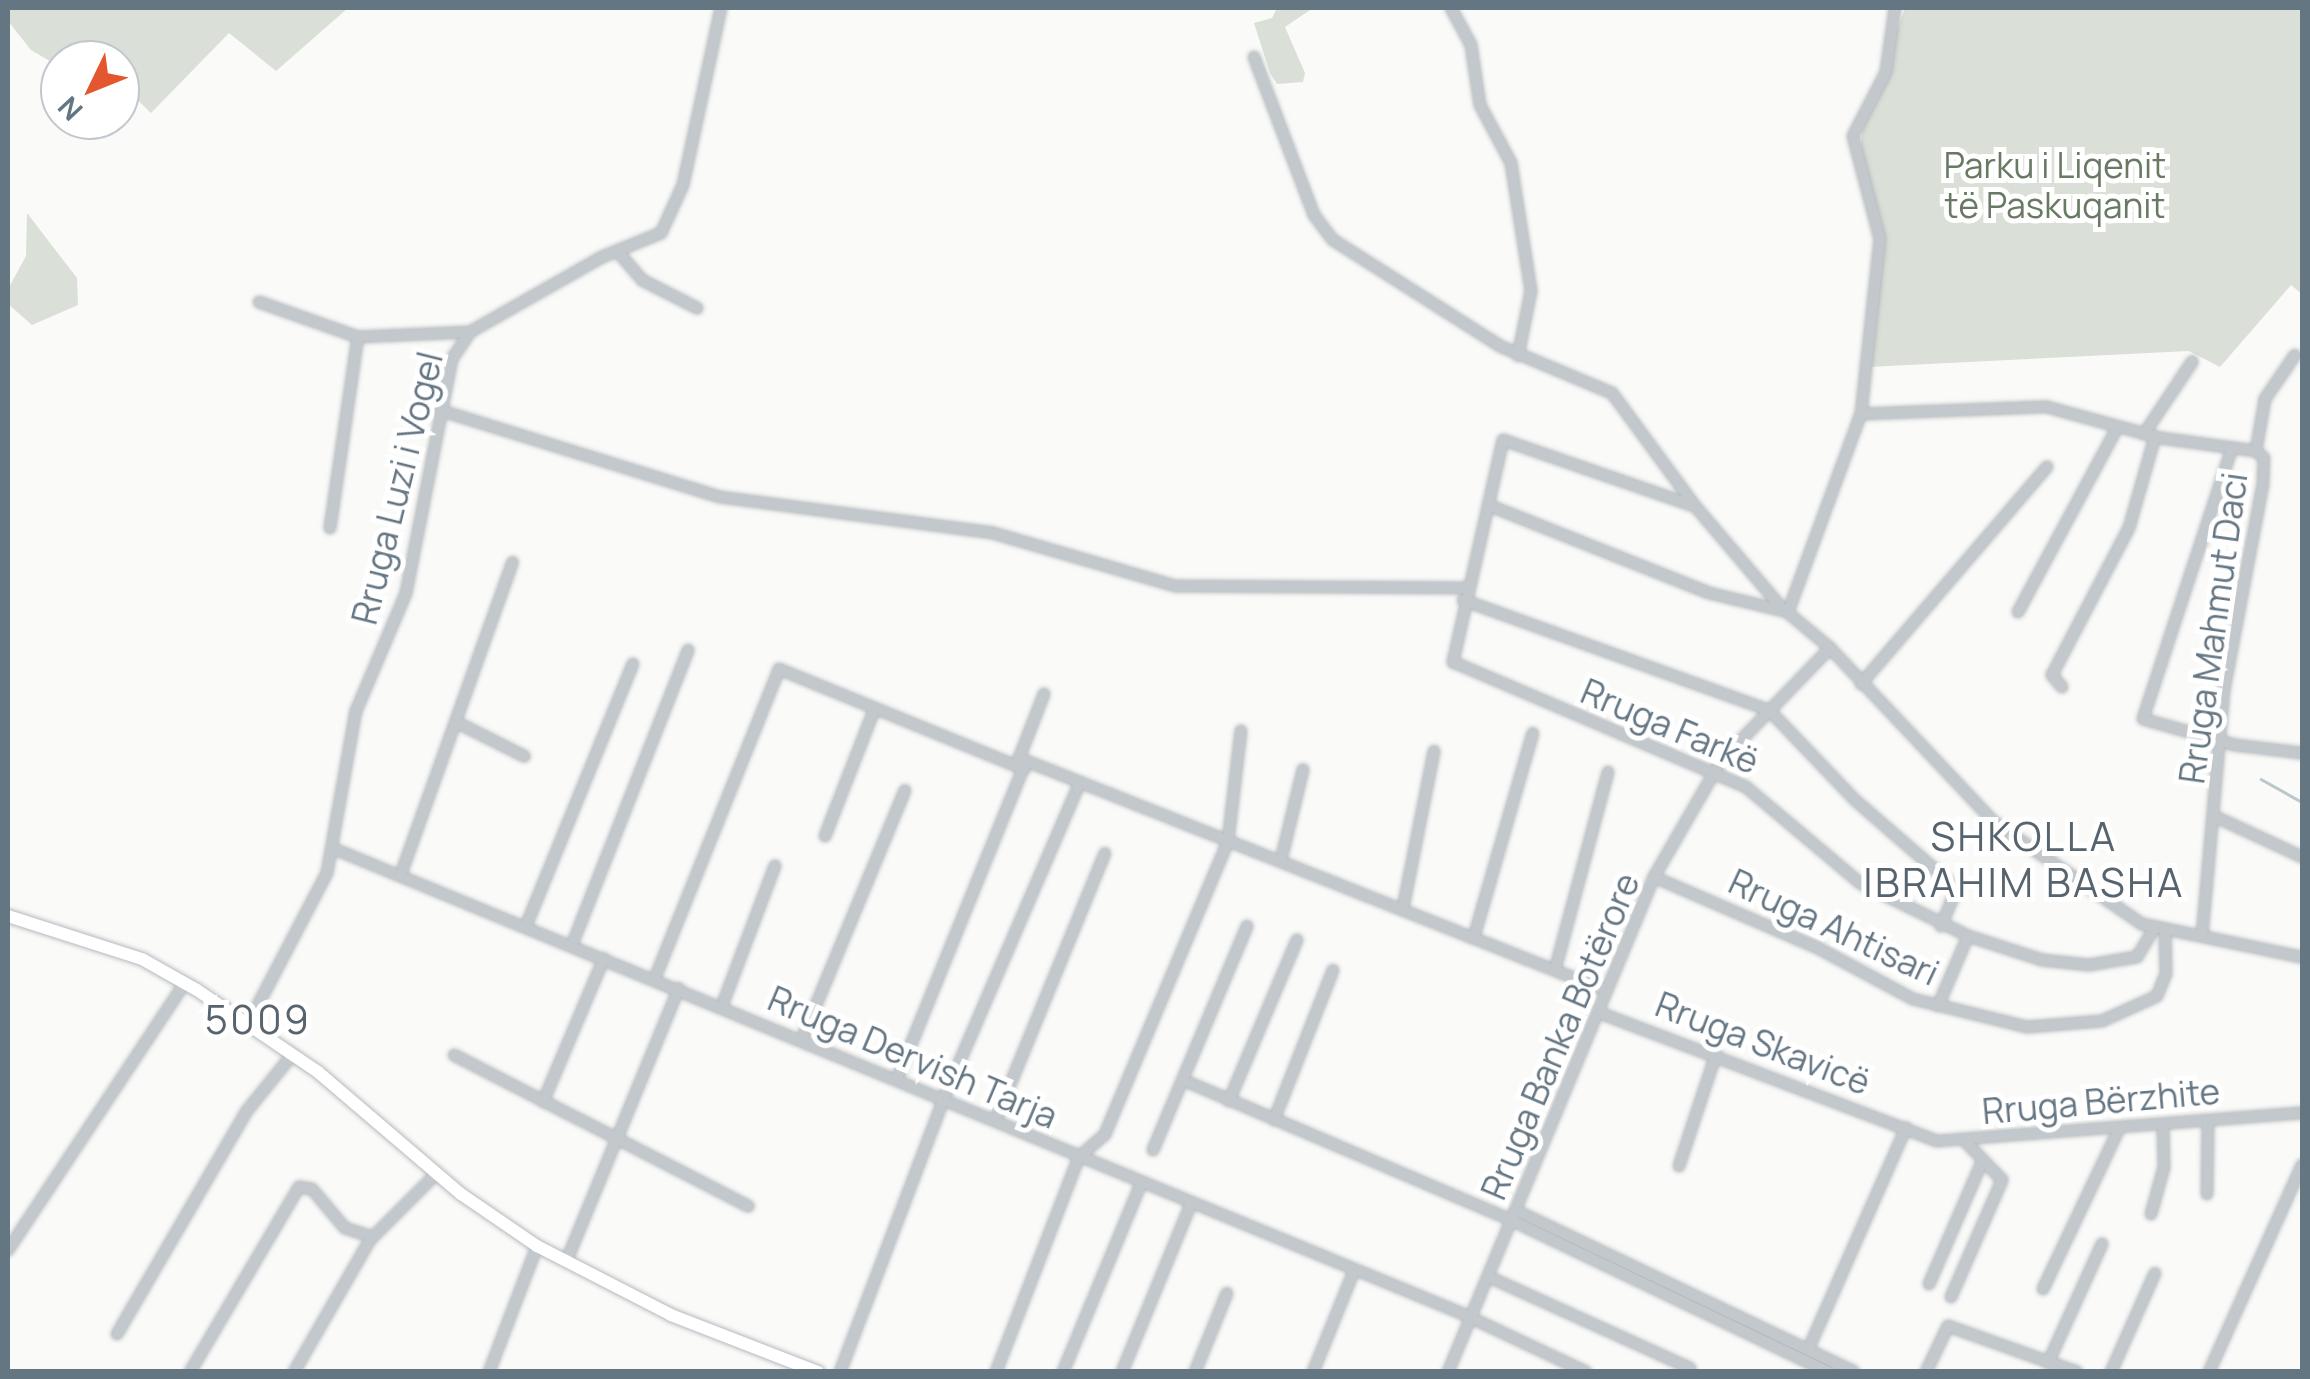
<!DOCTYPE html>
<html>
<head>
<meta charset="utf-8">
<style>
	body { margin:0 }
	#map { position:relative; width:2310px; height:1379px; overflow:hidden; background:#fafaf8; font-family:Manrope,sans-serif }
	div>[style] { position:absolute }
	.green>* { inset:0; background:#dadfd7 }
	.stream>* { height:2.5px; margin:-1.25px; padding:0 1.25px; transform-origin:1.25px; border-radius:1.25px; background:#bbc7cb }
	.roads { filter:drop-shadow(0 0 2px #b5babe) drop-shadow(0 0 2px #b5babe) }
	.minor>* { height:10px; margin:-5px; padding:0 5px; transform-origin:5px; border-radius:5px; background:#c3c8cc }
	.major>* { height:12px; margin:-6px; padding:0 6px; transform-origin:6px; border-radius:6px; background:#fff }
	span { translate:-50% -50%; white-space:nowrap; text-align:center; line-height:1.15; -webkit-text-stroke:10px #fff; paint-order:stroke }
	.park-label { font-size:35px; color:#687a64 }
	.street-label { font-size:35px; color:#657683 }
	.quarter-label { font-size:40px; color:#57646e; letter-spacing:2.5px }
	.frame { position:absolute; inset:0; border:10px solid #657683; pointer-events:none }
	.north { position:absolute; left:40px; top:40px; width:100px; height:100px; box-sizing:border-box; background:#fff; border:2px solid #c1c8cd; border-radius:50%; rotate:227deg; font-size:28px; font-weight:700; line-height:40px; text-align:center; color:#657683 }
	.north::after { content:''; display:block; margin:auto; width:35px; height:45px; background:#e4572e; clip-path:polygon(50% 0,100% 100%,50% 72%,0 100%) }
</style>
</head>
<body>
<div id="map">
	<div class="green">
		<i style="clip-path:polygon(8px 8px,348px 8px,276px 71px,229px 33px,151px 113px,120px 83px,120px 60px,60px 60px,60px 67px,31px 50px,8px 21px)"></i>
		<i style="clip-path:polygon(1277px 8px,1313px 8px,1285px 27px,1305px 73px,1303px 82px,1277px 84px,1270px 73px,1254px 23px,1272px 18px)"></i>
		<i style="clip-path:polygon(1905px 8px,2302px 8px,2302px 294px,2291px 285px,2220px 367px,2189px 351px,1868px 367px,1884px 249px,1860px 163px,1862px 131px)"></i>
		<i style="clip-path:polygon(27px 213px,77px 278px,78px 305px,32px 325px,8px 304px,8px 289px,26px 256px)"></i>
	</div>
	<div class="stream">
		<i style="left:2261px;top:779px;width:47px;rotate:29.3deg"></i>
	</div>
	<div class="roads">
		<div class="minor">
			<i style="left:1451px;top:8px;width:42px;rotate:61.6deg"></i>
			<i style="left:1471px;top:45px;width:61px;rotate:81.5deg"></i>
			<i style="left:1480px;top:105px;width:66px;rotate:61.9deg"></i>
			<i style="left:1511px;top:163px;width:130px;rotate:81.1deg"></i>
			<i style="left:1531px;top:291px;width:66px;rotate:101.3deg"></i>
			<i style="left:1254px;top:57px;width:169px;rotate:69.2deg"></i>
			<i style="left:1314px;top:215px;width:31px;rotate:53deg"></i>
			<i style="left:1333px;top:240px;width:198px;rotate:32.4deg"></i>
			<i style="left:1500px;top:346px;width:121px;rotate:22.8deg"></i>
			<i style="left:1612px;top:393px;width:140px;rotate:53.7deg"></i>
			<i style="left:1695px;top:506px;width:131px;rotate:49.6deg"></i>
			<i style="left:1780px;top:606px;width:65px;rotate:40deg"></i>
			<i style="left:1830px;top:648px;width:239px;rotate:46.7deg"></i>
			<i style="left:1994px;top:822px;width:180px;rotate:34.6deg"></i>
			<i style="left:2142px;top:924px;width:163px;rotate:11.7deg"></i>
			<i style="left:618px;top:252px;width:37px;rotate:49deg"></i>
			<i style="left:642px;top:280px;width:62px;rotate:27deg"></i>
			<i style="left:259px;top:302px;width:105px;rotate:19.5deg"></i>
			<i style="left:358px;top:337px;width:112px;rotate:-2.6deg"></i>
			<i style="left:439px;top:410px;width:294px;rotate:17.2deg"></i>
			<i style="left:720px;top:497px;width:275px;rotate:7.5deg"></i>
			<i style="left:993px;top:533px;width:191px;rotate:16.2deg"></i>
			<i style="left:1176px;top:586px;width:291px;rotate:0.4deg"></i>
			<i style="left:1861px;top:414px;width:186px;rotate:-2.2deg"></i>
			<i style="left:2047px;top:407px;width:117px;rotate:15.3deg"></i>
			<i style="left:2160px;top:438px;width:97px;rotate:7.7deg"></i>
			<i style="left:2144px;top:434px;width:87px;rotate:-56.3deg"></i>
			<i style="left:2232px;top:448px;width:285px;rotate:108.2deg"></i>
			<i style="left:2143px;top:719px;width:96px;rotate:15.8deg"></i>
			<i style="left:2235px;top:745px;width:67px;rotate:6.8deg"></i>
			<i style="left:2256px;top:451px;width:53px;rotate:-80.2deg"></i>
			<i style="left:2265px;top:399px;width:53px;rotate:-55.7deg"></i>
			<i style="left:1488px;top:505px;width:238px;rotate:21.7deg"></i>
			<i style="left:1709px;top:593px;width:81px;rotate:13.5deg"></i>
			<i style="left:1788px;top:612px;width:211px;rotate:-69.8deg"></i>
			<i style="left:1861px;top:414px;width:176px;rotate:-83.8deg"></i>
			<i style="left:1880px;top:239px;width:106px;rotate:-104.7deg"></i>
			<i style="left:1853px;top:136px;width:72px;rotate:-62.7deg"></i>
			<i style="left:1886px;top:72px;width:65px;rotate:-82deg"></i>
			<i style="left:1694px;top:506px;width:202px;rotate:-160.9deg"></i>
			<i style="left:1503px;top:440px;width:228px;rotate:102.7deg"></i>
			<i style="left:1453px;top:662px;width:319px;rotate:23.1deg"></i>
			<i style="left:1746px;top:787px;width:149px;rotate:40.1deg"></i>
			<i style="left:1860px;top:883px;width:120px;rotate:26.1deg"></i>
			<i style="left:1968px;top:936px;width:78px;rotate:18deg"></i>
			<i style="left:2042px;top:960px;width:47px;rotate:6.1deg"></i>
			<i style="left:2089px;top:965px;width:49px;rotate:-9.5deg"></i>
			<i style="left:2137px;top:957px;width:35px;rotate:-59deg"></i>
			<i style="left:330px;top:528px;width:193px;rotate:-81.7deg"></i>
			<i style="left:1463px;top:600px;width:325px;rotate:19.8deg"></i>
			<i style="left:1769px;top:710px;width:124px;rotate:46.3deg"></i>
			<i style="left:1855px;top:800px;width:121px;rotate:41deg"></i>
			<i style="left:1946px;top:879px;width:17px;rotate:57deg"></i>
			<i style="left:1955px;top:893px;width:36px;rotate:113deg"></i>
			<i style="left:2018px;top:612px;width:209px;rotate:-61.7deg"></i>
			<i style="left:1861px;top:684px;width:286px;rotate:-49.4deg"></i>
			<i style="left:2062px;top:687px;width:16px;rotate:-130deg"></i>
			<i style="left:2052px;top:675px;width:166px;rotate:-62.4deg"></i>
			<i style="left:2129px;top:528px;width:95px;rotate:-74.1deg"></i>
			<i style="left:460px;top:724px;width:72px;rotate:26.6deg"></i>
			<i style="left:1019px;top:758px;width:632px;rotate:21.62deg"></i>
			<i style="left:1018px;top:761px;width:72px;rotate:-68.8deg"></i>
			<i style="left:2216px;top:817px;width:95px;rotate:24.9deg"></i>
			<i style="left:825px;top:836px;width:135px;rotate:-68.7deg"></i>
			<i style="left:332px;top:848px;width:1223px;rotate:22.39deg"></i>
			<i style="left:1463px;top:1314px;width:136px;rotate:25.2deg"></i>
			<i style="left:1281px;top:860px;width:93px;rotate:-76.3deg"></i>
			<i style="left:401px;top:874px;width:331px;rotate:-70.3deg"></i>
			<i style="left:1654px;top:877px;width:179px;rotate:23.4deg"></i>
			<i style="left:1818px;top:948px;width:108px;rotate:28.2deg"></i>
			<i style="left:1913px;top:999px;width:117px;rotate:13.8deg"></i>
			<i style="left:2027px;top:1027px;width:75px;rotate:-4.6deg"></i>
			<i style="left:2102px;top:1021px;width:60px;rotate:-24.4deg"></i>
			<i style="left:2157px;top:996px;width:24px;rotate:-68deg"></i>
			<i style="left:2166px;top:974px;width:45px;rotate:-91.3deg"></i>
			<i style="left:1403px;top:908px;width:160px;rotate:-78.8deg"></i>
			<i style="left:526px;top:926px;width:283px;rotate:-67.8deg"></i>
			<i style="left:2202px;top:936px;width:247px;rotate:-84.9deg"></i>
			<i style="left:2224px;top:690px;width:210px;rotate:-79.3deg"></i>
			<i style="left:2263px;top:484px;width:26px;rotate:-88deg"></i>
			<i style="left:2264px;top:458px;width:11px;rotate:-139deg"></i>
			<i style="left:1474px;top:937px;width:212px;rotate:-73.9deg"></i>
			<i style="left:572px;top:945px;width:317px;rotate:-68.5deg"></i>
			<i style="left:1555px;top:970px;width:205px;rotate:-75deg"></i>
			<i style="left:655px;top:978px;width:333px;rotate:-68.1deg"></i>
			<i style="left:779px;top:669px;width:265px;rotate:22.2deg"></i>
			<i style="left:722px;top:1006px;width:150px;rotate:-69.3deg"></i>
			<i style="left:1938px;top:1006px;width:76px;rotate:-66.8deg"></i>
			<i style="left:1600px;top:1013px;width:360px;rotate:20.8deg"></i>
			<i style="left:1937px;top:1141px;width:366px;rotate:-4.4deg"></i>
			<i style="left:248px;top:1024px;width:170px;rotate:-62.4deg"></i>
			<i style="left:327px;top:873px;width:165px;rotate:-79.9deg"></i>
			<i style="left:356px;top:711px;width:128px;rotate:-67deg"></i>
			<i style="left:406px;top:593px;width:238px;rotate:-78.9deg"></i>
			<i style="left:452px;top:359px;width:32px;rotate:-56deg"></i>
			<i style="left:470px;top:332px;width:152px;rotate:-29.6deg"></i>
			<i style="left:602px;top:257px;width:64px;rotate:-22.1deg"></i>
			<i style="left:661px;top:233px;width:53px;rotate:-65.4deg"></i>
			<i style="left:683px;top:185px;width:181px;rotate:-77.9deg"></i>
			<i style="left:802px;top:1039px;width:269px;rotate:-67.5deg"></i>
			<i style="left:454px;top:1055px;width:331px;rotate:27.2deg"></i>
			<i style="left:897px;top:1079px;width:337px;rotate:-67.9deg"></i>
			<i style="left:1183px;top:1080px;width:359px;rotate:23.1deg"></i>
			<i style="left:1513px;top:1221px;width:349px;rotate:25.6deg"></i>
			<i style="left:1229px;top:1101px;width:175px;rotate:-67.1deg"></i>
			<i style="left:543px;top:1102px;width:156px;rotate:-67deg"></i>
			<i style="left:996px;top:1119px;width:287px;rotate:-67.7deg"></i>
			<i style="left:1274px;top:1120px;width:161px;rotate:-68.5deg"></i>
			<i style="left:1153px;top:1150px;width:243px;rotate:-67.2deg"></i>
			<i style="left:1679px;top:1166px;width:118px;rotate:-71.7deg"></i>
			<i style="left:2207px;top:1194px;width:74px;rotate:-89.2deg"></i>
			<i style="left:1517px;top:1211px;width:373px;rotate:25.5deg"></i>
			<i style="left:2151px;top:1214px;width:49px;rotate:-74.5deg"></i>
			<i style="left:2164px;top:1167px;width:40px;rotate:-91.4deg"></i>
			<i style="left:8px;top:1250px;width:320px;rotate:-56.5deg"></i>
			<i style="left:566px;top:1262px;width:296px;rotate:-67.6deg"></i>
			<i style="left:1489px;top:1277px;width:221px;rotate:24.4deg"></i>
			<i style="left:1929px;top:1284px;width:133px;rotate:-66.5deg"></i>
			<i style="left:2043px;top:1289px;width:175px;rotate:-64.6deg"></i>
			<i style="left:1951px;top:1297px;width:128px;rotate:-66.4deg"></i>
			<i style="left:2002px;top:1180px;width:54px;rotate:-133.5deg"></i>
			<i style="left:117px;top:1334px;width:257px;rotate:-59.8deg"></i>
			<i style="left:246px;top:1112px;width:75px;rotate:-51deg"></i>
			<i style="left:1808px;top:1350px;width:243px;rotate:-66.2deg"></i>
			<i style="left:2048px;top:1363px;width:131px;rotate:-65.6deg"></i>
			<i style="left:190px;top:1372px;width:215px;rotate:-59.5deg"></i>
			<i style="left:299px;top:1187px;width:13px;rotate:9deg"></i>
			<i style="left:312px;top:1189px;width:51px;rotate:49.8deg"></i>
			<i style="left:345px;top:1228px;width:29px;rotate:18deg"></i>
			<i style="left:294px;top:1372px;width:152px;rotate:-60.1deg"></i>
			<i style="left:370px;top:1240px;width:95px;rotate:-45deg"></i>
			<i style="left:489px;top:1372px;width:135px;rotate:-69.1deg"></i>
			<i style="left:840px;top:1372px;width:293px;rotate:-69.2deg"></i>
			<i style="left:944px;top:1098px;width:344px;rotate:-66.7deg"></i>
			<i style="left:996px;top:1372px;width:230px;rotate:-68.9deg"></i>
			<i style="left:1079px;top:1157px;width:35px;rotate:-41deg"></i>
			<i style="left:1105px;top:1134px;width:318px;rotate:-67.2deg"></i>
			<i style="left:1228px;top:841px;width:111px;rotate:-83.3deg"></i>
			<i style="left:1063px;top:1372px;width:204px;rotate:-67.5deg"></i>
			<i style="left:1122px;top:1372px;width:182px;rotate:-67.7deg"></i>
			<i style="left:1195px;top:1372px;width:85px;rotate:-67.9deg"></i>
			<i style="left:1313px;top:1372px;width:109px;rotate:-67.9deg"></i>
			<i style="left:1448px;top:1372px;width:536px;rotate:-67.4deg"></i>
			<i style="left:1654px;top:877px;width:134px;rotate:-60deg"></i>
			<i style="left:1721px;top:761px;width:157px;rotate:-46deg"></i>
			<i style="left:1926px;top:1372px;width:51px;rotate:-64.4deg"></i>
			<i style="left:1948px;top:1326px;width:137px;rotate:19.6deg"></i>
			<i style="left:2111px;top:1372px;width:108px;rotate:-66deg"></i>
			<i style="left:2209px;top:1372px;width:227px;rotate:-65.8deg"></i>
		</div>
		<div class="major">
			<i style="left:8px;top:916px;width:141px;rotate:17.8deg"></i>
			<i style="left:142px;top:959px;width:63px;rotate:29.4deg"></i>
			<i style="left:197px;top:990px;width:146px;rotate:34.1deg"></i>
			<i style="left:318px;top:1072px;width:188px;rotate:40.5deg"></i>
			<i style="left:461px;top:1194px;width:92px;rotate:34.4deg"></i>
			<i style="left:537px;top:1246px;width:151px;rotate:27.2deg"></i>
			<i style="left:671px;top:1315px;width:158px;rotate:21.2deg"></i>
		</div>
	</div>
	<div class="park-label">
		<span style="left:2055px;top:185px">Parku i Liqenit<br>të Paskuqanit</span>
	</div>
	<div class="street-label">
		<span style="left:397px;top:488px;rotate:-76deg">Rruga Luzi i Vogel</span>
		<span style="left:2213px;top:628px;rotate:-82deg">Rruga Mahmut Daci</span>
		<span style="left:1670px;top:726px;rotate:23deg">Rruga Farkë</span>
		<span style="left:1834px;top:927px;rotate:25deg">Rruga Ahtisari</span>
		<span style="left:1560px;top:1036px;rotate:-67deg">Rruga Banka Botërore</span>
		<span style="left:1763px;top:1043px;rotate:21deg">Rruga Skavicë</span>
		<span style="left:913px;top:1057px;rotate:23deg">Rruga Dervish Tarja</span>
		<span style="left:2101px;top:1101px;rotate:-5deg">Rruga Bërzhite</span>
	</div>
	<div class="quarter-label">
		<span style="left:2024px;top:859px">SHKOLLA<br>IBRAHIM BASHA</span>
		<span style="left:258px;top:1019px">5009</span>
	</div>
	<div class="frame"></div>
	<div class="north">N</div>
</div>
</body>
</html>
